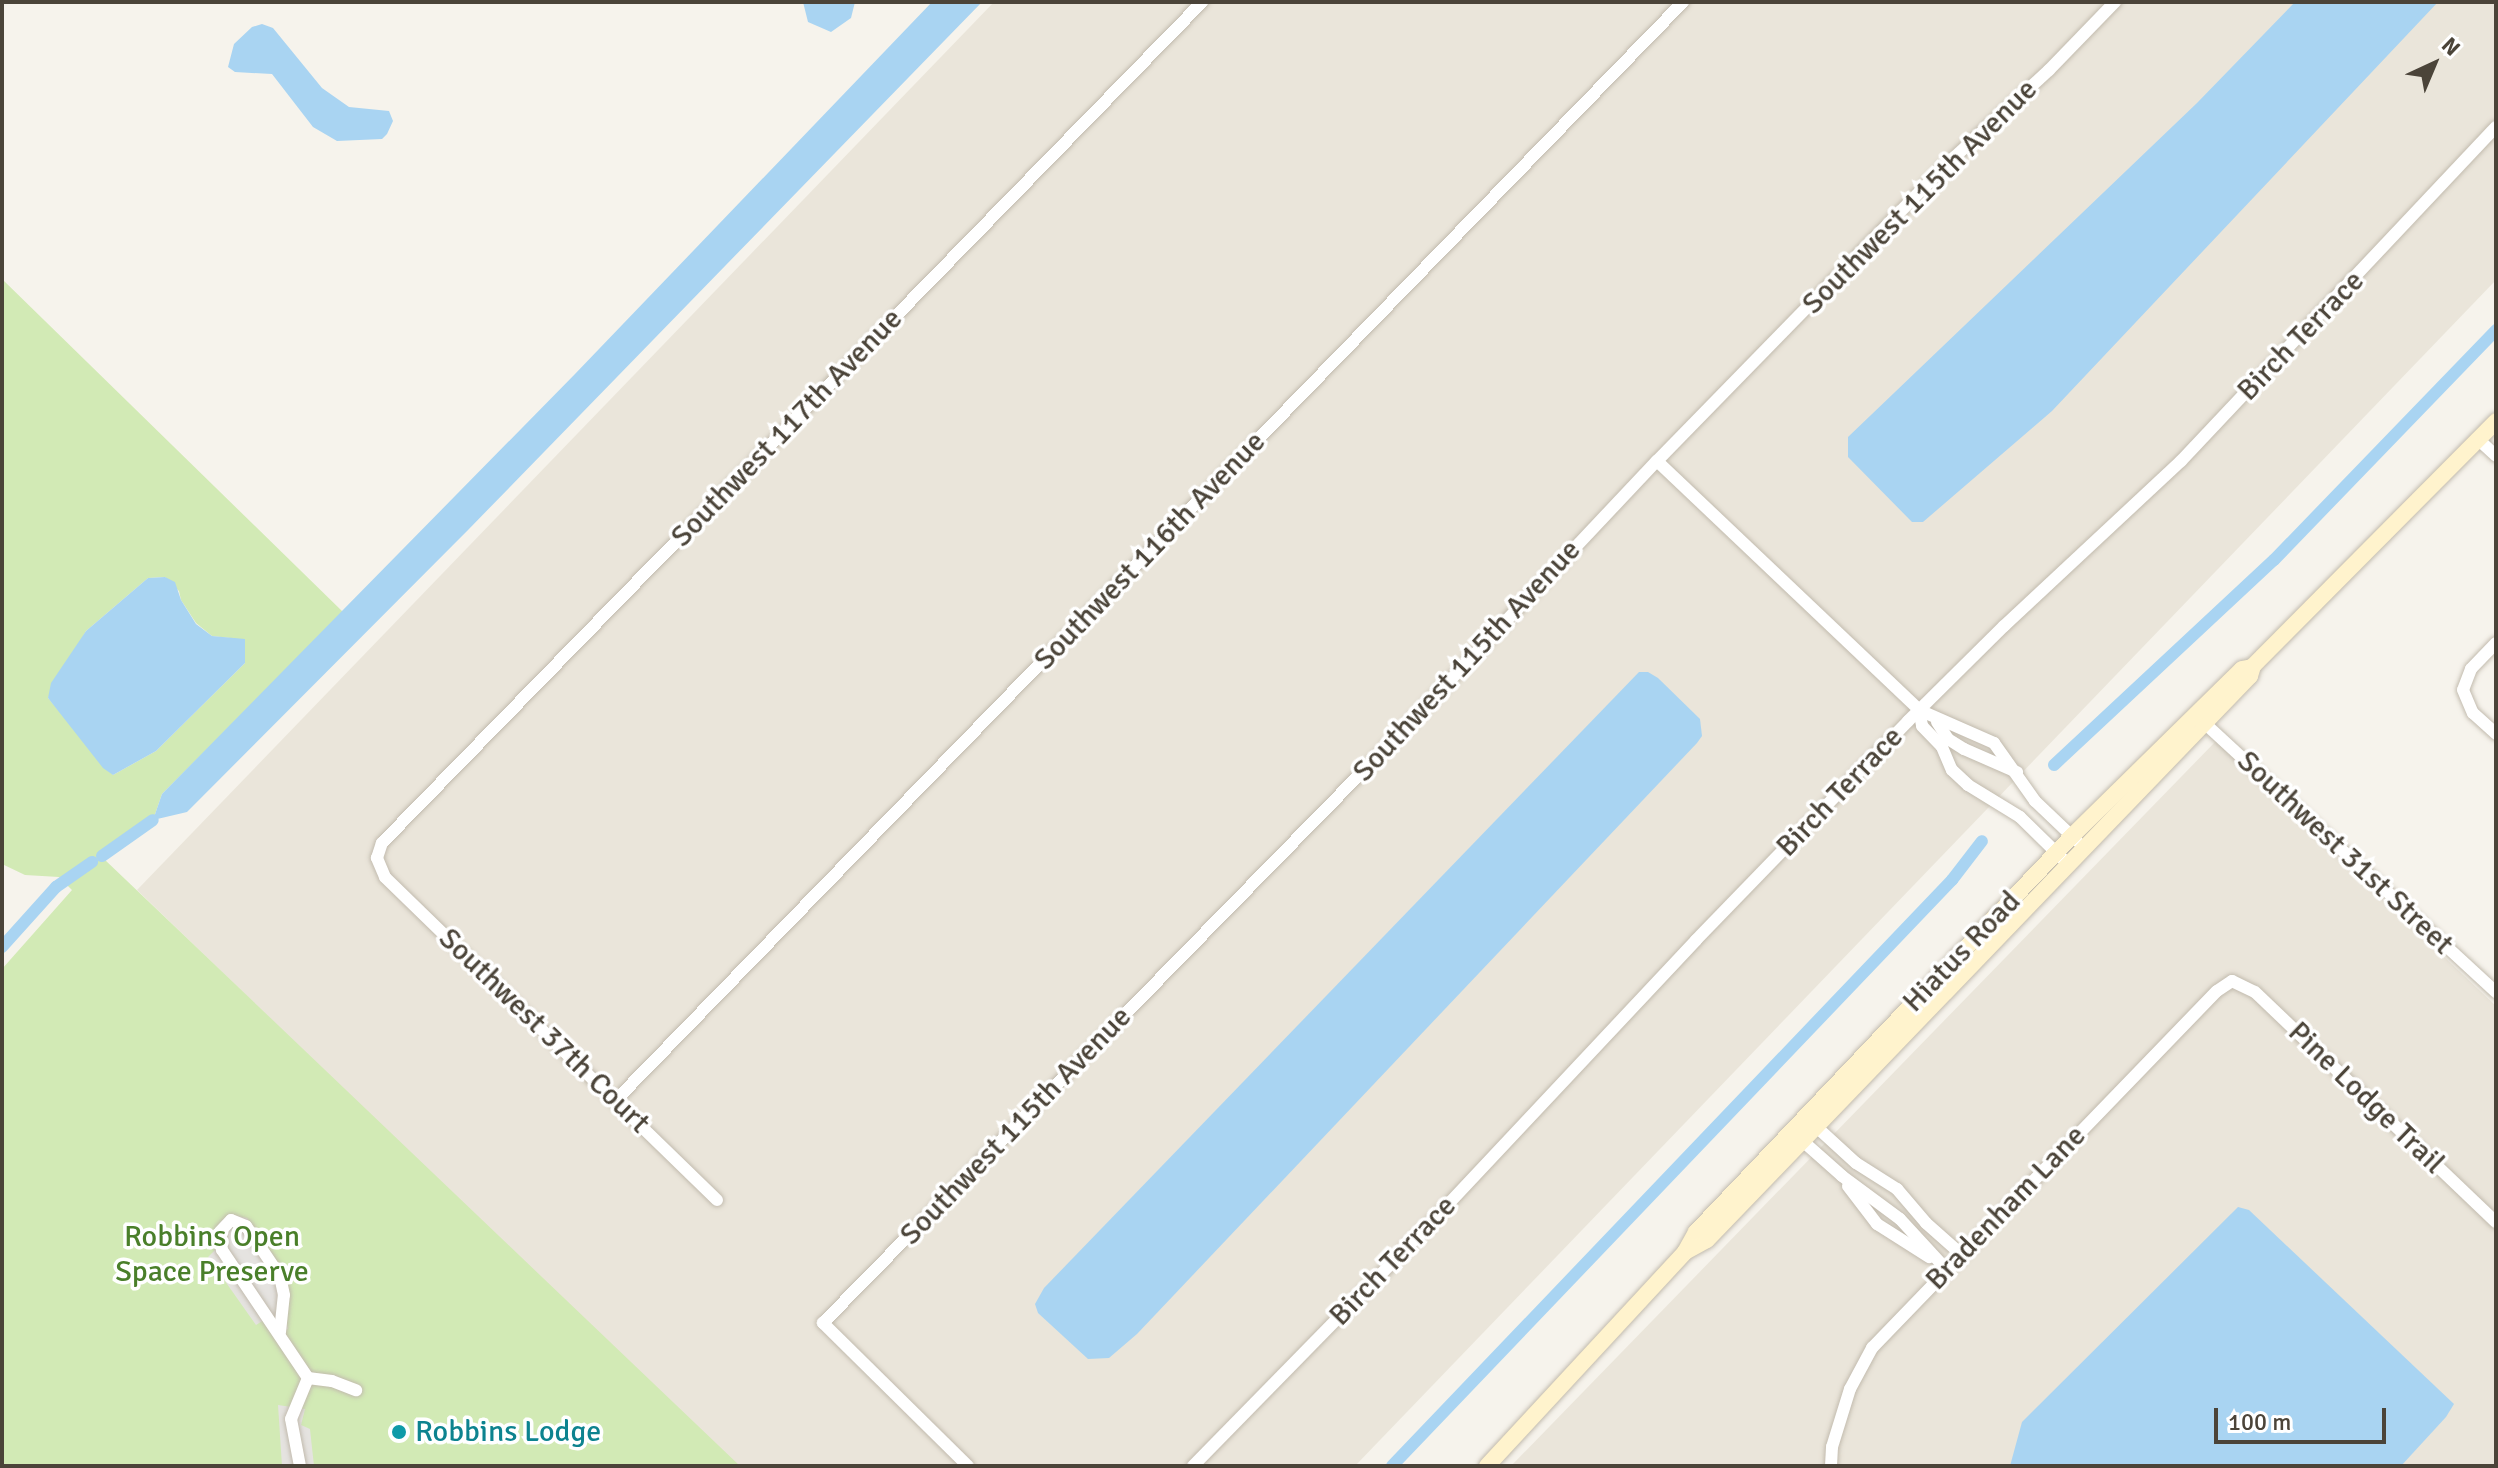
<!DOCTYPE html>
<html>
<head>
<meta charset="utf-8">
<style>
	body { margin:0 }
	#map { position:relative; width:2498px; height:1468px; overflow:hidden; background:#f6f3ec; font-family:Signika,sans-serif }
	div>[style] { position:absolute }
	.residential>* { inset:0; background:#eae5da }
	.green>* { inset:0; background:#d2eab5 }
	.parking>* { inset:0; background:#e5e3e0 }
	.water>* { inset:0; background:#a9d4f2 }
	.canal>* { height:12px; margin:-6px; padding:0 6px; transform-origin:6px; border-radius:6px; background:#a9d4f2 }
	.roads { filter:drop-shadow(0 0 2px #c2bbae) drop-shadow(0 0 2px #c2bbae) }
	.street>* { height:12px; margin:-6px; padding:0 6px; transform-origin:6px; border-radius:6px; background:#fff }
	.secondary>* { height:16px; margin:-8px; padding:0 8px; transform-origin:8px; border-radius:8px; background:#fff3cd }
	.dots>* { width:22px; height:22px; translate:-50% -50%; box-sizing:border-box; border:4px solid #fff; border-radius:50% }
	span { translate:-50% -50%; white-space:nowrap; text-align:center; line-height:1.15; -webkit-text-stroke:7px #fff; paint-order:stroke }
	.street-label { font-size:30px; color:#4b4439 }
	.park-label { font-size:30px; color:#4a7f2a }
	.culture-label { font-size:30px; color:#0d838f }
	.left { translate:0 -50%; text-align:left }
	.frame { position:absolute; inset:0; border:4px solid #4b4439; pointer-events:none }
	.north { position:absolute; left:2394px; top:24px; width:80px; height:80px; -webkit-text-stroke:6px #fff; paint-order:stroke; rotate:44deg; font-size:22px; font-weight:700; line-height:32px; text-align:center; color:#4b4439 }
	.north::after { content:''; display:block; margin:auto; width:28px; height:36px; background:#4b4439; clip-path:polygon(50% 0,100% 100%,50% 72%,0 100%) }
	.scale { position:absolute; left:2214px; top:1408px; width:172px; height:36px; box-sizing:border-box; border:4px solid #4b4439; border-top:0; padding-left:10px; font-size:24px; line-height:28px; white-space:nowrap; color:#4b4439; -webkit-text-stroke:6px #fff; paint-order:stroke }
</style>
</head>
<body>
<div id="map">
	<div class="residential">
		<i style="clip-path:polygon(994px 2px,2496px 2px,2496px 280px,1355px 1466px,735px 1466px,137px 890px)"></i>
		<i style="clip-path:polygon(2216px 741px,2496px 1006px,2496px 1466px,1511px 1466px)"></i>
	</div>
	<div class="green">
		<i style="clip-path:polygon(evenodd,2px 279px,343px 612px,162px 794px,153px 820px,102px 855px,104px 859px,740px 1466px,2px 1466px,2px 969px,72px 890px,59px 877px,25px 875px,2px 864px,2px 279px,165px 577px,179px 591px,181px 600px,196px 623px,212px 636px,230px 638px,245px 663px,156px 751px,113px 775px,48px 698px,86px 631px,148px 578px,165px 577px)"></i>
	</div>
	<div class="parking">
		<i style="clip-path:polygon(231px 1215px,247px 1218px,273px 1255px,288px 1329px,280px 1332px,264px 1320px,256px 1325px,208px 1257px,215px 1250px,215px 1235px,220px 1222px)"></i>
		<i style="clip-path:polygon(278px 1405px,305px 1409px,301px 1425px,310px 1429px,314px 1466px,282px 1466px)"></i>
	</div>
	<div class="water">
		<i style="clip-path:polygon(803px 2px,855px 2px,851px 18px,831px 32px,808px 22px)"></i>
		<i style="clip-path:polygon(932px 2px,982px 2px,469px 529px,187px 812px,153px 820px,162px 794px,575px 374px)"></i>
		<i style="clip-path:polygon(2295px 2px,2438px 2px,2052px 411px,1923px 522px,1912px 522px,1848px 457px,1848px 437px,2197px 103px)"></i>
		<i style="clip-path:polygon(262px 24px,273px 28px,322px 88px,349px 107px,389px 111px,393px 121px,387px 134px,382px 139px,337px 141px,313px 127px,272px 74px,235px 72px,228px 67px,234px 44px,252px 27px)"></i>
		<i style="clip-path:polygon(165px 577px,175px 582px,181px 600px,196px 624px,212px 636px,245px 639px,245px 663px,156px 751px,113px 775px,103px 768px,48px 698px,51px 683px,86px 631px,148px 578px)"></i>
		<i style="clip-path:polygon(1639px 672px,1648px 672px,1658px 678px,1700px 719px,1702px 736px,1697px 743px,1137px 1334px,1109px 1358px,1088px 1359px,1038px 1313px,1035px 1304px,1044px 1288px)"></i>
		<i style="clip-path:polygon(2238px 1207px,2249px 1210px,2454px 1404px,2446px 1417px,2401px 1466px,2010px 1466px,2022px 1422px)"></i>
	</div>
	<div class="canal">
		<i style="left:2054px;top:765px;width:301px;rotate:-43deg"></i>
		<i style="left:2274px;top:560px;width:320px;rotate:-46deg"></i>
		<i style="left:102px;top:856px;width:62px;rotate:-35.2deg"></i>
		<i style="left:2px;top:947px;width:81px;rotate:-48deg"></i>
		<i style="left:56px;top:887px;width:44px;rotate:-34.8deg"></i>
		<i style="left:1392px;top:1466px;width:811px;rotate:-46.3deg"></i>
		<i style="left:1952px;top:880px;width:49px;rotate:-52.4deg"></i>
	</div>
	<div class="roads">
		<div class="street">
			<i style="left:2479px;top:440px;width:23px;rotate:43deg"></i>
			<i style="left:1657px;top:461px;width:361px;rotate:43.5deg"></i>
			<i style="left:1919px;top:710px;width:82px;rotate:23.7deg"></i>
			<i style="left:1994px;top:743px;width:71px;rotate:54.7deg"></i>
			<i style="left:2035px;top:801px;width:58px;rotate:43.6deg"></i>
			<i style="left:2496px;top:643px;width:36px;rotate:134deg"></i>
			<i style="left:2471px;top:669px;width:22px;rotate:111deg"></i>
			<i style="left:2463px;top:690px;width:25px;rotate:67deg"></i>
			<i style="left:2473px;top:713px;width:31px;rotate:42deg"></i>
			<i style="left:1919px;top:710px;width:16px;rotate:79deg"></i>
			<i style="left:1922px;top:726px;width:29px;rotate:46deg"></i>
			<i style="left:1942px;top:747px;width:25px;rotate:67deg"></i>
			<i style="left:1952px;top:770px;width:22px;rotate:43deg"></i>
			<i style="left:1968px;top:785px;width:61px;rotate:31.6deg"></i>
			<i style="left:2020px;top:817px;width:67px;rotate:44.4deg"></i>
			<i style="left:2200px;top:719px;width:403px;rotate:42.7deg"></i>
			<i style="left:1937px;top:722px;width:20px;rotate:57deg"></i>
			<i style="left:1948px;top:739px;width:19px;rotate:32deg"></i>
			<i style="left:1964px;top:749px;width:58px;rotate:23.5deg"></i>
			<i style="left:616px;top:1100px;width:1531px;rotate:-45.82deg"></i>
			<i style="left:1810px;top:1121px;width:62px;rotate:42.4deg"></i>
			<i style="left:1856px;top:1163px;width:49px;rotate:32.4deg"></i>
			<i style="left:1897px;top:1189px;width:45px;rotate:49.5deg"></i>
			<i style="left:1926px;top:1223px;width:47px;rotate:41.5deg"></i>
			<i style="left:1797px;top:1136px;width:60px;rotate:41.6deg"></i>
			<i style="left:1842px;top:1176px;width:72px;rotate:36.6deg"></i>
			<i style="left:1900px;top:1219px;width:68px;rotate:47.4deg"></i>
			<i style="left:1848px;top:1186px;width:48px;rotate:52.7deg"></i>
			<i style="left:1877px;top:1224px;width:62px;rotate:32.4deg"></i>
			<i style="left:717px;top:1200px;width:463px;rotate:-135.8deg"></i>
			<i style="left:385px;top:877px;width:21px;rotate:-113deg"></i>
			<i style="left:377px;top:858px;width:16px;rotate:-72deg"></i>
			<i style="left:382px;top:843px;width:1175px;rotate:-45.72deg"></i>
			<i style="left:280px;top:1332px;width:37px;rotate:-84deg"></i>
			<i style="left:284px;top:1295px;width:19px;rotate:-102deg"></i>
			<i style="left:280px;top:1276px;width:60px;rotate:-124.2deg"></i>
			<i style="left:246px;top:1226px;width:16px;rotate:-158deg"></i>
			<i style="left:231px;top:1220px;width:16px;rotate:133deg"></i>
			<i style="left:220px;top:1232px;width:18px;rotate:84deg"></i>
			<i style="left:222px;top:1250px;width:154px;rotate:56.1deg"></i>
			<i style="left:308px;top:1378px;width:44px;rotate:112.5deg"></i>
			<i style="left:291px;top:1419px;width:48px;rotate:79.2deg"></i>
			<i style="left:308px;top:1378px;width:24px;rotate:7deg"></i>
			<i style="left:332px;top:1381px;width:26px;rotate:21deg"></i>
			<i style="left:968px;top:1466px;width:204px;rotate:-135.4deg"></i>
			<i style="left:823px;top:1323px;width:835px;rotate:-45.63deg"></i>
			<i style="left:1407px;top:726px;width:364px;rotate:-46.7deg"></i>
			<i style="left:1657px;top:461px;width:417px;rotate:-45.7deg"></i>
			<i style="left:1948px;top:163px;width:137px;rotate:-42.6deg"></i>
			<i style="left:2049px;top:70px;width:95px;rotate:-45.9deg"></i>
			<i style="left:1193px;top:1466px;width:329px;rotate:-45.6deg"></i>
			<i style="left:1423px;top:1231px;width:399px;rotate:-46.8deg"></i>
			<i style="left:1696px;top:940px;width:305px;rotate:-45.9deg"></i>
			<i style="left:1908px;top:721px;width:135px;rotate:-44.7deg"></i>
			<i style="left:2004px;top:626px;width:242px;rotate:-43deg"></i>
			<i style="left:2181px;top:461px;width:459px;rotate:-46.7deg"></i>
			<i style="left:1831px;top:1466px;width:19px;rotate:-87deg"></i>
			<i style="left:1832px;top:1447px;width:61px;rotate:-72.8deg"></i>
			<i style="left:1850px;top:1389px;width:47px;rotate:-61.8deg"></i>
			<i style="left:1872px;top:1348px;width:496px;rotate:-46deg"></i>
			<i style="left:2217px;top:991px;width:18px;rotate:-34deg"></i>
			<i style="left:2232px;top:981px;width:25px;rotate:26deg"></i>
			<i style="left:2255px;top:992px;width:333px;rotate:43.7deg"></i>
		</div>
		<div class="secondary">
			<i style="left:1685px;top:1252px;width:25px;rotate:-29deg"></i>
			<i style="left:1707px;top:1240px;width:783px;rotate:-46.09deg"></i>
			<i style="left:2250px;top:676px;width:10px;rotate:-73deg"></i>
			<i style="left:2253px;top:666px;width:345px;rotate:-45.2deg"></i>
			<i style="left:1487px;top:1466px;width:292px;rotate:-47.2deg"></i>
			<i style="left:1685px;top:1252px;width:23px;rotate:-61deg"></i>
			<i style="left:1696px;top:1232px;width:546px;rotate:-46.48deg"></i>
			<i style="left:2072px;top:836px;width:238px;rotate:-44.5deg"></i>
			<i style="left:2242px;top:669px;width:10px;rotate:-11deg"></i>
		</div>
	</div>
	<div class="dots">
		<i style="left:399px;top:1432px;background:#0f9aa8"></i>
	</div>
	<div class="street-label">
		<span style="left:1920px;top:197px;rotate:-45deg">Southwest 115th Avenue</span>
		<span style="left:2301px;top:336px;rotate:-46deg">Birch Terrace</span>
		<span style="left:787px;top:428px;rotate:-46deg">Southwest 117th Avenue</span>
		<span style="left:1150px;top:551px;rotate:-46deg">Southwest 116th Avenue</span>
		<span style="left:1467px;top:661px;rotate:-47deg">Southwest 115th Avenue</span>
		<span style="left:1840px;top:792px;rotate:-46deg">Birch Terrace</span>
		<span style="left:2345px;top:853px;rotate:43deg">Southwest 31st Street</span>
		<span style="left:1962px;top:952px;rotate:-46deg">Hiatus Road</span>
		<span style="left:544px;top:1031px;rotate:44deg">Southwest 37th Court</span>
		<span style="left:2366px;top:1098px;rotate:44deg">Pine Lodge Trail</span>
		<span style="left:1016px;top:1126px;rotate:-46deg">Southwest 115th Avenue</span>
		<span style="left:2006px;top:1208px;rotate:-46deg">Bradenham Lane</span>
		<span style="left:1393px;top:1261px;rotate:-46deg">Birch Terrace</span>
	</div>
	<div class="park-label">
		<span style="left:212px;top:1254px">Robbins Open<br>Space Preserve</span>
	</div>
	<div class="culture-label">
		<span class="left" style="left:415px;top:1432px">Robbins Lodge</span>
	</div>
	<div class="frame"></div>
	<div class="north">N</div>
	<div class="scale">100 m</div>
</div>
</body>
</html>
